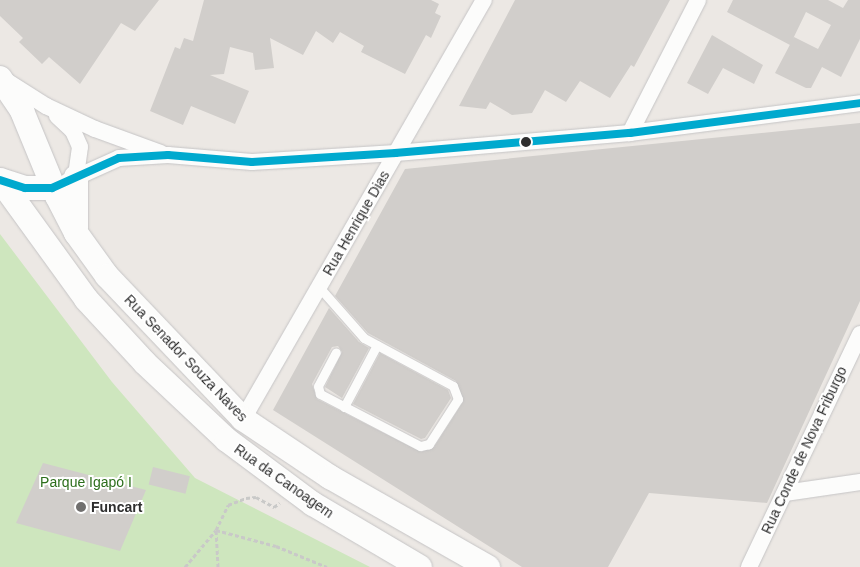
<!DOCTYPE html>
<html>
<head>
<meta charset="utf-8">
<style>
	body { margin:0 }
	#map { position:relative; width:860px; height:567px; overflow:hidden; background:#ece8e4; font-family:Arial,sans-serif }
	div>[style] { position:absolute }
	.green>* { inset:0; background:#cee6be }
	.building>* { inset:0; background:#d1cecb; transform-origin:0 0 }
	.path>* { height:3px; margin-top:-1.5px; transform-origin:0; background:repeating-linear-gradient(90deg,#c9c9c8 0 4px,transparent 0 6.5px) }
	.roads { filter:drop-shadow(0 0 1px #c5c4c5) drop-shadow(0 0 1px #c5c4c5) }
	.lane>* { height:9px; margin:-4.5px; padding:0 4.5px; transform-origin:4.5px; border-radius:4.5px; background:#fcfcfb }
	.street>* { height:16px; margin:-8px; padding:0 8px; transform-origin:8px; border-radius:8px; background:#fcfcfb }
	.secondary>* { height:24px; margin:-12px; padding:0 12px; transform-origin:12px; border-radius:12px; background:#fcfcfb }
	.bus-1>* { height:8px; margin:-4px; padding:0 4px; transform-origin:4px; border-radius:4px; background:#00a9ce }
	.dots>* { width:14px; height:14px; translate:-50% -50%; box-sizing:border-box; border:2px solid #fff; border-radius:50% }
	span { translate:-50% -50%; white-space:nowrap; text-align:center; line-height:1.15; -webkit-text-stroke:4px #fff; paint-order:stroke }
	.street-label { font-size:14px; color:#2e2e2e }
	.park-label { font-size:14px; color:#2c6e1b }
	.poi-label { font-size:14px; color:#2e2e2e; font-weight:700 }
	.left { translate:0 -50%; text-align:left }
</style>
</head>
<body>
<div id="map">
	<div class="green">
		<i style="clip-path:polygon(0 234px,112px 382px,195px 478px,370px 567px,0 567px)"></i>
	</div>
	<div class="building">
		<i style="clip-path:polygon(0 0,159px 0,135px 31px,121px 23px,80px 84px,49px 57px,42px 64px,19px 42px,23px 38px,0 16px)"></i>
		<i style="clip-path:polygon(204px 0,431px 0,439px 4px,435px 13px,441px 16px,431px 38px,426px 35px,405px 74px,361px 52px,364px 46px,340px 32px,333px 43px,316px 31px,303px 55px,270px 38px,274px 68px,255px 70px,253px 53px,230px 47px,224px 74px,210px 75px,249px 91px,235px 124px,191px 106px,183px 125px,150px 111px,175px 47px,180px 49px,184px 38px,193px 41px)"></i>
		<i style="clip-path:polygon(515px 0,670px 0,634px 67px,631px 65px,610px 98px,580px 81px,566px 102px,545px 90px,532px 113px,512px 115px,490px 102px,486px 109px,459px 106px)"></i>
		<i style="clip-path:polygon(733px 0,828px 0,843px 8px,848px 0,860px 0,860px 39px,841px 77px,822px 67px,811px 88px,806px 88px,775px 73px,794px 37px,818px 49px,831px 25px,806px 12px,790px 45px,727px 12px)"></i>
		<i style="clip-path:polygon(712px 35px,763px 65px,754px 84px,723px 68px,708px 94px,687px 83px)"></i>
		<i style="clip-path:polygon(860px 123px,860px 301px,767px 503px,649px 493px,608px 567px,522px 567px,273px 410px,329px 308px,359px 342px,369px 348px,342px 398px,325px 387px,342px 352px,338px 346px,332px 347px,312px 384px,317px 399px,421px 452px,434px 447px,463px 402px,456px 381px,368px 333px,335px 296px,405px 169px)"></i>
		<i style="clip-path:polygon(380px 353px,448px 390px,451px 398px,425px 438px,421px 439px,353px 404px)"></i>
		<i style="clip-path:polygon(43px 463px,146px 490px,120px 551px,16px 523px)"></i>
		<i style="left:153px;top:467px;width:38px;height:18px;rotate:14deg"></i>
	</div>
	<div class="path">
		<i style="left:185px;top:567px;width:48px;rotate:-50deg"></i>
		<i style="left:216px;top:530px;width:62px;rotate:14.9deg"></i>
		<i style="left:276px;top:546px;width:55px;rotate:22.4deg"></i>
		<i style="left:218px;top:567px;width:37px;rotate:-93deg"></i>
		<i style="left:216px;top:530px;width:28px;rotate:-64deg"></i>
		<i style="left:228px;top:505px;width:19px;rotate:-21deg"></i>
		<i style="left:246px;top:498px;width:10px;rotate:-6deg"></i>
		<i style="left:256px;top:497px;width:21px;rotate:29deg"></i>
		<i style="left:274px;top:507px;width:7px;rotate:-34deg"></i>
	</div>
	<div class="roads">
		<div class="lane">
			<i style="left:319px;top:287px;width:68px;rotate:48.6deg"></i>
			<i style="left:364px;top:338px;width:101px;rotate:28.3deg"></i>
			<i style="left:453px;top:386px;width:14px;rotate:69deg"></i>
			<i style="left:458px;top:399px;width:54px;rotate:122.8deg"></i>
			<i style="left:429px;top:444px;width:9px;rotate:167deg"></i>
			<i style="left:420px;top:446px;width:113px;rotate:-152.5deg"></i>
			<i style="left:320px;top:394px;width:8px;rotate:-104deg"></i>
			<i style="left:318px;top:386px;width:38px;rotate:-62deg"></i>
			<i style="left:344px;top:407px;width:70px;rotate:-62deg"></i>
		</div>
		<div class="street">
			<i style="left:5px;top:80px;width:49px;rotate:32.4deg"></i>
			<i style="left:46px;top:106px;width:54px;rotate:25.1deg"></i>
			<i style="left:95px;top:129px;width:70px;rotate:20deg"></i>
			<i style="left:57px;top:116px;width:22px;rotate:43deg"></i>
			<i style="left:73px;top:131px;width:17px;rotate:66deg"></i>
			<i style="left:80px;top:147px;width:30px;rotate:98deg"></i>
			<i style="left:630px;top:133px;width:149px;rotate:-62.9deg"></i>
			<i style="left:68px;top:181px;width:56px;rotate:-24.3deg"></i>
			<i style="left:119px;top:158px;width:49px;rotate:-3.5deg"></i>
			<i style="left:168px;top:155px;width:84px;rotate:4.8deg"></i>
			<i style="left:252px;top:162px;width:144px;rotate:-3.6deg"></i>
			<i style="left:396px;top:153px;width:235px;rotate:-4.9deg"></i>
			<i style="left:630px;top:133px;width:232px;rotate:-7.4deg"></i>
			<i style="left:243px;top:419px;width:483px;rotate:-60.1deg"></i>
			<i style="left:785px;top:493px;width:76px;rotate:-8.3deg"></i>
			<i style="left:749px;top:567px;width:258px;rotate:-64.5deg"></i>
		</div>
		<div class="secondary">
			<i style="left:0;top:78px;width:40px;rotate:56deg"></i>
			<i style="left:22px;top:111px;width:92px;rotate:67.6deg"></i>
			<i style="left:57px;top:196px;width:42px;rotate:62.8deg"></i>
			<i style="left:76px;top:233px;width:53px;rotate:54.2deg"></i>
			<i style="left:107px;top:276px;width:197px;rotate:46.4deg"></i>
			<i style="left:243px;top:419px;width:105px;rotate:33.7deg"></i>
			<i style="left:330px;top:477px;width:182px;rotate:29.7deg"></i>
			<i style="left:76px;top:177px;width:51px;rotate:90deg"></i>
			<i style="left:0;top:180px;width:147px;rotate:54.1deg"></i>
			<i style="left:86px;top:299px;width:87px;rotate:47.3deg"></i>
			<i style="left:145px;top:363px;width:112px;rotate:43.2deg"></i>
			<i style="left:227px;top:440px;width:107px;rotate:36.7deg"></i>
			<i style="left:313px;top:504px;width:124px;rotate:30.5deg"></i>
			<i style="left:0;top:180px;width:26px;rotate:18deg"></i>
			<i style="left:25px;top:188px;width:27px"></i>
		</div>
	</div>
	<div class="bus-1">
		<i style="left:0;top:180px;width:26px;rotate:18deg"></i>
		<i style="left:25px;top:188px;width:27px"></i>
		<i style="left:52px;top:188px;width:73px;rotate:-24.1deg"></i>
		<i style="left:119px;top:158px;width:49px;rotate:-3.5deg"></i>
		<i style="left:168px;top:155px;width:84px;rotate:4.8deg"></i>
		<i style="left:252px;top:162px;width:144px;rotate:-3.6deg"></i>
		<i style="left:396px;top:153px;width:235px;rotate:-4.9deg"></i>
		<i style="left:630px;top:133px;width:232px;rotate:-7.4deg"></i>
	</div>
	<div class="dots">
		<i style="left:526px;top:142px;background:#2e2e2e"></i>
		<i style="left:81px;top:507px;background:#706f6e"></i>
	</div>
	<div class="street-label">
		<span style="left:356px;top:223px;rotate:-60deg">Rua Henrique Dias</span>
		<span style="left:186px;top:358px;rotate:46deg">Rua Senador Souza Naves</span>
		<span style="left:804px;top:450px;rotate:-65deg">Rua Conde de Nova Friburgo</span>
		<span style="left:284px;top:481px;rotate:35deg">Rua da Canoagem</span>
	</div>
	<div class="park-label">
		<span style="left:86px;top:482px">Parque Igapó I</span>
	</div>
	<div class="poi-label">
		<span class="left" style="left:91px;top:507px">Funcart</span>
	</div>
</div>
</body>
</html>
